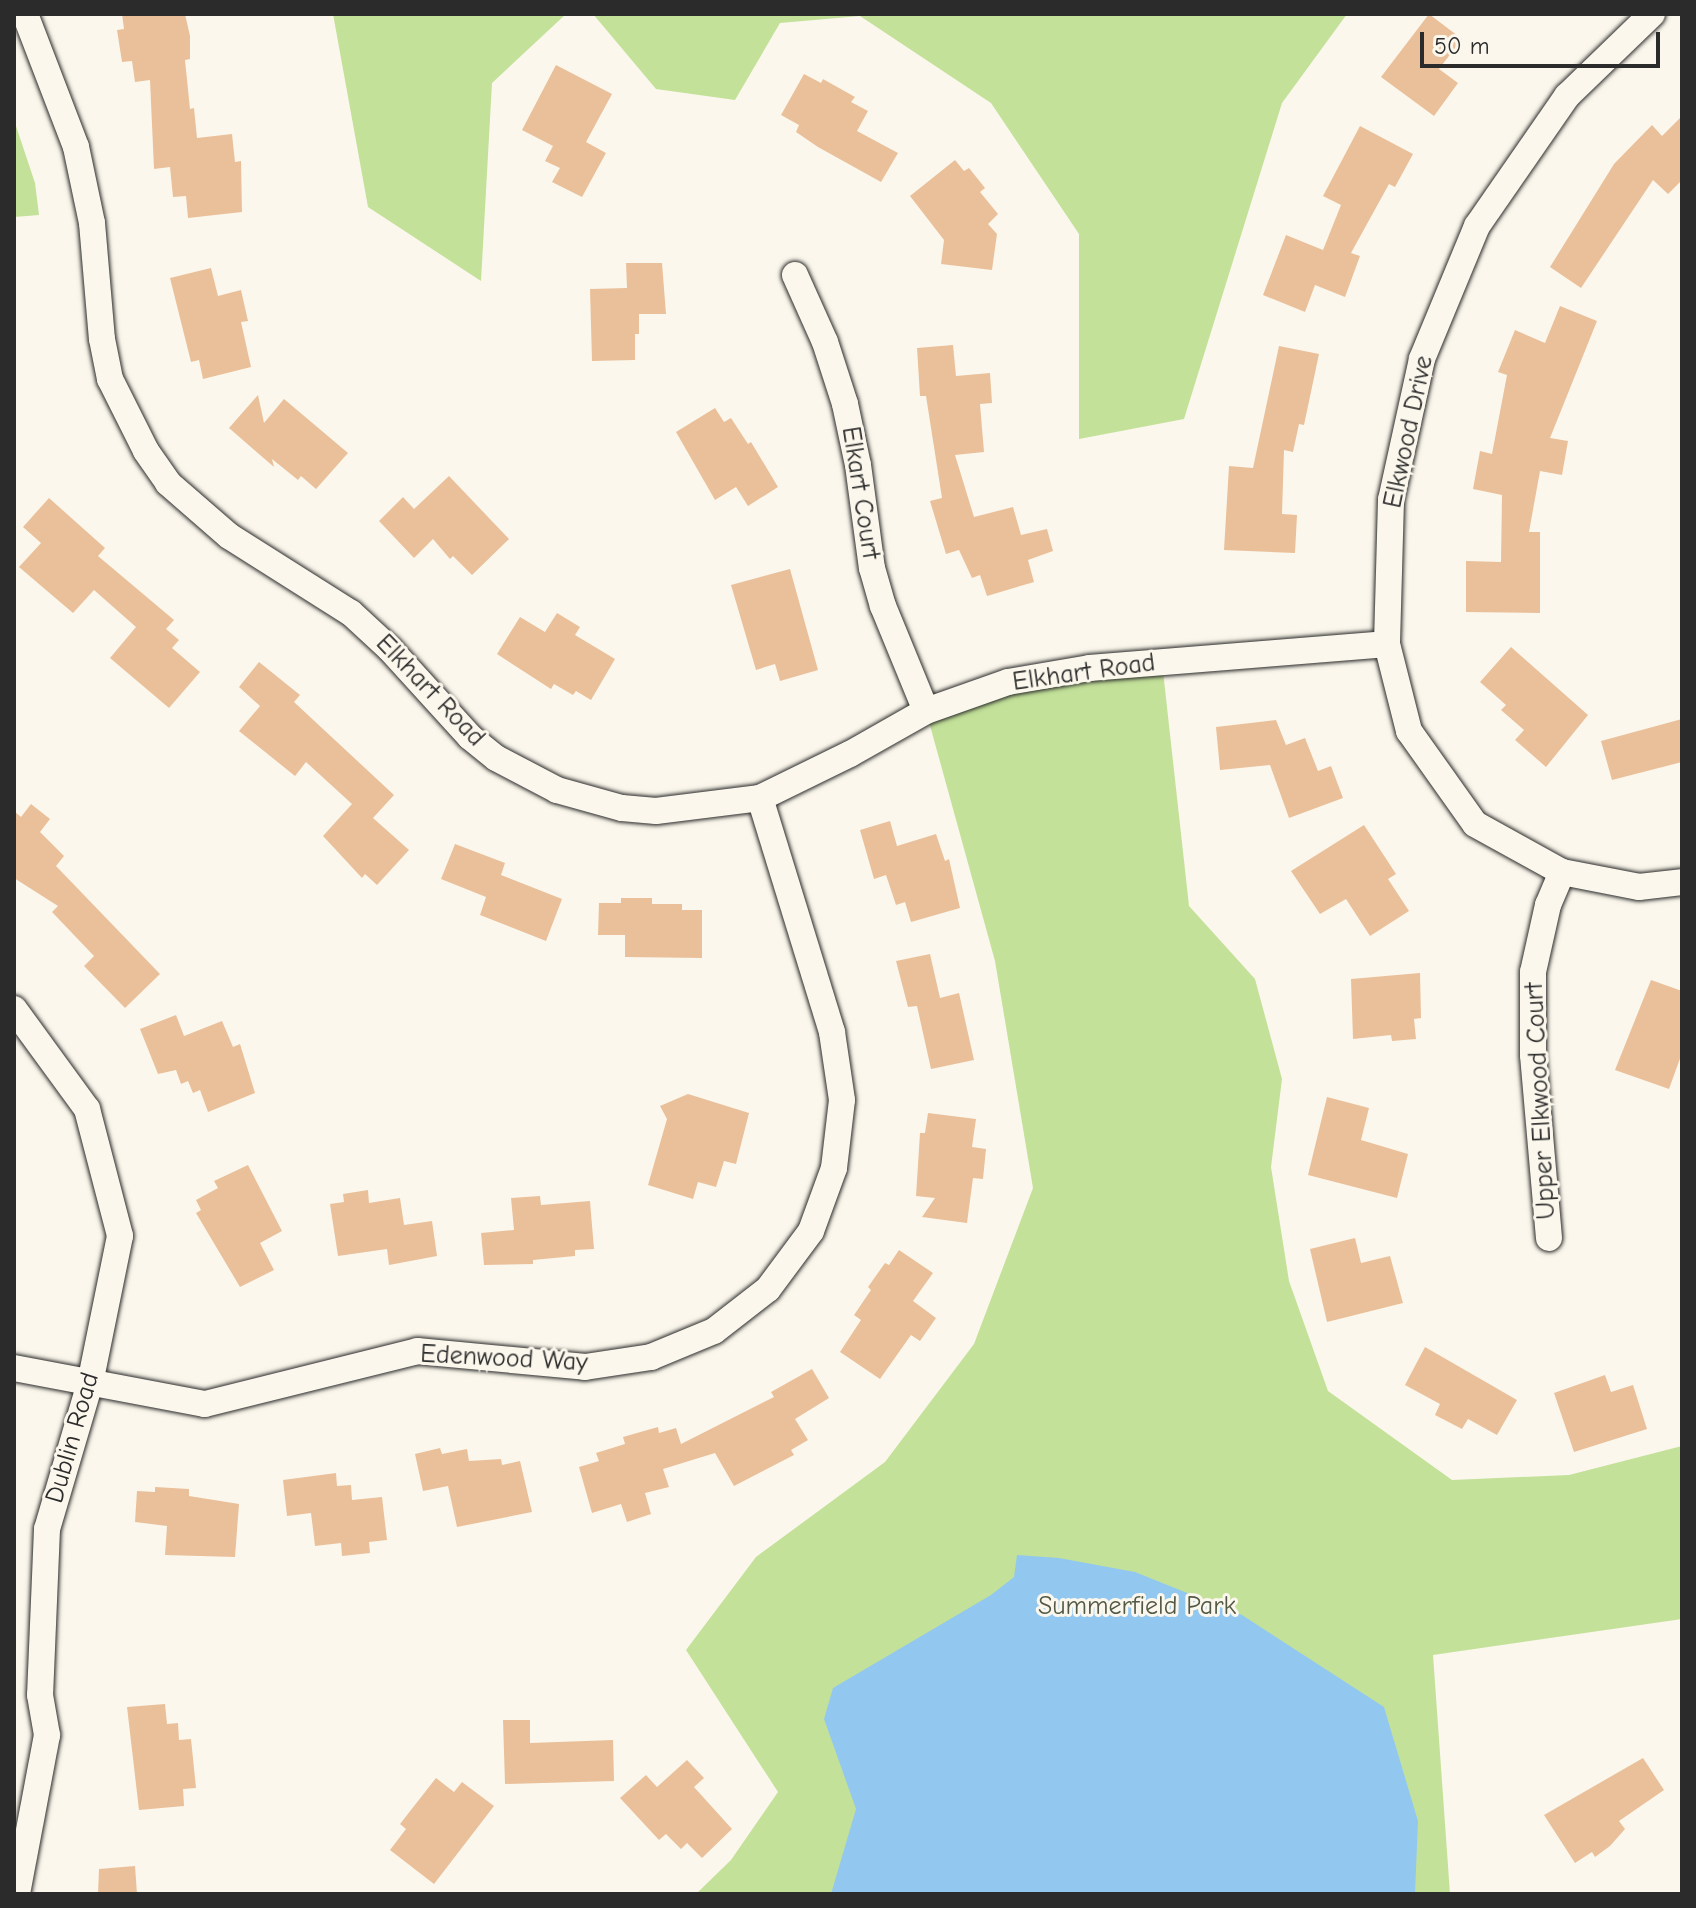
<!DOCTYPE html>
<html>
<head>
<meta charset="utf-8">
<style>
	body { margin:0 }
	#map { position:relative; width:1696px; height:1908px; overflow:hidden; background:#fbf7ec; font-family:"Comic Neue",sans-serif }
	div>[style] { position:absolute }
	.green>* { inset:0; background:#c3e199 }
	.water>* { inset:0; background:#92c8f0 }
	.building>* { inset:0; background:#eac09a }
	.roads { filter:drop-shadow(0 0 2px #2b2b2b) drop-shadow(0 0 2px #2b2b2b) }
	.minor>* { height:26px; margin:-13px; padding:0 13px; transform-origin:13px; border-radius:13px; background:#fbf7ec }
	span { translate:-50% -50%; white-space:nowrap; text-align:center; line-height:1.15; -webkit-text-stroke:6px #fbf7ec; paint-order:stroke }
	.street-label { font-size:26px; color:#2b2b2b }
	.park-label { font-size:26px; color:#515846 }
	.frame { position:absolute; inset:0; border:16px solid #2b2b2b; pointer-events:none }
	.scale { position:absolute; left:1420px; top:32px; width:240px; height:36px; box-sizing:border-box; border:4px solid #2b2b2b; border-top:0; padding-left:10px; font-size:24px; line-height:28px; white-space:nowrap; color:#2b2b2b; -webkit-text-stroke:6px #fbf7ec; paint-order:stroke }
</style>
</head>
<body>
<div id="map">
	<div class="green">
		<i style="clip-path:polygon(333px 14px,566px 14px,492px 83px,481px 281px,368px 207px)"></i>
		<i style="clip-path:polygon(593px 14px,1347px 14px,1282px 103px,1184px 419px,1079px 439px,1079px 234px,991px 103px,860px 16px,780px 23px,735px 100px,656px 89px)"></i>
		<i style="clip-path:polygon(14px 120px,35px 183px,39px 215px,14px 217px)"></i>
		<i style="clip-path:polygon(1162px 662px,1189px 906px,1255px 979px,1282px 1079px,1271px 1167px,1289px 1281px,1328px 1391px,1452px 1480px,1569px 1475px,1682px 1446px,1682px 1619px,1433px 1655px,1450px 1894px,696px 1894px,731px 1860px,778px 1792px,686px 1650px,756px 1557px,885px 1462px,974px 1344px,1033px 1188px,995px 961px,926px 711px)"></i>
	</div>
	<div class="water">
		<i style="clip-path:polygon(1017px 1555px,1059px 1558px,1135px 1572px,1242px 1615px,1384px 1707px,1418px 1821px,1415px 1894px,831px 1894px,856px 1809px,824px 1719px,833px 1688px,991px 1595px,1014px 1577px)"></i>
	</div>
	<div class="building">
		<i style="clip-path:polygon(122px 14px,185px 14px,190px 36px,190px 59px,185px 60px,190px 109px,194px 108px,197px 138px,232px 134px,235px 162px,241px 161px,242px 212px,188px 218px,186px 196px,173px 197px,170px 167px,154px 169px,150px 80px,135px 82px,132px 61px,122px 62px,117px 30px,124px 29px)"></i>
		<i style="clip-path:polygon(1429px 14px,1462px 39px,1439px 69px,1458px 83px,1434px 116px,1381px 77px)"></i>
		<i style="clip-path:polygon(556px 65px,612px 94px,586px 142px,606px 153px,582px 197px,552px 182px,560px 168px,545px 161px,553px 146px,522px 130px)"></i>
		<i style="clip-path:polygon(804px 74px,821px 83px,823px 79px,855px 97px,851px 102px,868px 111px,857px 131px,898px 153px,881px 182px,818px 147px,796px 132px,799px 125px,781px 115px)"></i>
		<i style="clip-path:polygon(1682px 116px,1682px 180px,1668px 194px,1653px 180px,1581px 288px,1550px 267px,1614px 164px,1652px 125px,1662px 136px)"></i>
		<i style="clip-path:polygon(1360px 126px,1413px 154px,1395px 187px,1389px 184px,1351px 253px,1360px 256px,1345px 297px,1315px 285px,1305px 312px,1263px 295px,1286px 235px,1323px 250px,1341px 205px,1323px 196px)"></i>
		<i style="clip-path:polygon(955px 160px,964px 171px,969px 168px,985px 188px,980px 192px,998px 214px,988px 224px,997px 234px,992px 270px,941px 264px,944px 240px,910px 196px)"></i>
		<i style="clip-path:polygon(626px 263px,662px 263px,666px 314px,639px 314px,639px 334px,635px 334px,635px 360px,592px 361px,590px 289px,627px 288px)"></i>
		<i style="clip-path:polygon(211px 268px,218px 296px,241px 290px,248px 321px,241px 322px,251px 367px,203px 379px,199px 360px,191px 362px,170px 278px)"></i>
		<i style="clip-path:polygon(1560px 306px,1597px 321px,1550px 438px,1568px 441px,1562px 475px,1540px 471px,1529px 532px,1540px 532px,1540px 613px,1466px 612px,1466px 561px,1501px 562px,1502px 495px,1473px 489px,1480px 451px,1492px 454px,1507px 375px,1498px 372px,1515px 330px,1545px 343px)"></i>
		<i style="clip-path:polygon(953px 345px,956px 376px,990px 373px,992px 403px,980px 404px,984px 452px,955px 455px,974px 517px,1013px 507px,1021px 535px,1047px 529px,1053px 551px,1028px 560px,1034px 582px,987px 596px,980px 575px,972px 578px,959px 550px,946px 554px,930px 501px,942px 498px,926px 396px,920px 396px,917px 348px)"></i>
		<i style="clip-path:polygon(1279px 346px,1319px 354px,1304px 425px,1299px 424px,1293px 452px,1284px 450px,1282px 514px,1297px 515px,1295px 553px,1224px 550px,1229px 466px,1253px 468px)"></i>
		<i style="clip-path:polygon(258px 395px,264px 423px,284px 399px,348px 453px,316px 489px,301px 476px,298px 480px,272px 459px,274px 467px,229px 428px)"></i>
		<i style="clip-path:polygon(715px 408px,724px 422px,731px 418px,748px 444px,751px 442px,778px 487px,748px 506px,736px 487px,715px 500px,676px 432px)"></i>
		<i style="clip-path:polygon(449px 476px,509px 539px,472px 575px,453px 556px,450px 559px,433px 539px,414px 558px,379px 521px,403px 497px,414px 509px)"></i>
		<i style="clip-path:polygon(49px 498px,105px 548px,98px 556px,174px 620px,166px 629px,179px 640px,172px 648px,200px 672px,169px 708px,110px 658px,136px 627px,94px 590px,73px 613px,19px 567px,41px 543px,23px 527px)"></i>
		<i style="clip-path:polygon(790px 569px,818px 670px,780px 681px,775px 664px,756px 670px,731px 585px)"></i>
		<i style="clip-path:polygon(557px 613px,580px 627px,575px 635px,615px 659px,591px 700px,576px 691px,573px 695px,554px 684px,551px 689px,497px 654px,520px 617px,545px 632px)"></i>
		<i style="clip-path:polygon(1511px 647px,1588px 715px,1546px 767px,1515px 740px,1524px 730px,1501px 710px,1506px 705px,1480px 682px)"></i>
		<i style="clip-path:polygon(259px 662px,300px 695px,294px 702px,394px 795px,373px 818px,409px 850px,377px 885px,365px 874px,362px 878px,323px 836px,352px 804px,306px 762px,295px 776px,239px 731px,260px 706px,239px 687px)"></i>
		<i style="clip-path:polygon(1682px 719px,1682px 762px,1612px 780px,1601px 741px)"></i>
		<i style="clip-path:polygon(1276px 720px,1286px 745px,1305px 738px,1318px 771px,1331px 766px,1343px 798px,1289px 818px,1270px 765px,1220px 770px,1216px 727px)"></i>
		<i style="clip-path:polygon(31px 804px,50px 819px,40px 832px,64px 856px,56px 866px,160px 974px,125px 1008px,84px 966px,94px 956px,52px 912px,58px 906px,14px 878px,14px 811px,21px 817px)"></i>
		<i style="clip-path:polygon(890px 821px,897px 846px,936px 834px,945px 861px,949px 859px,960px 908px,911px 922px,905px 902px,896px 905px,886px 875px,874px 879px,860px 830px)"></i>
		<i style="clip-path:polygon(1364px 825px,1396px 874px,1388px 879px,1409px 911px,1370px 936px,1346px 899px,1320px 914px,1291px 871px)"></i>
		<i style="clip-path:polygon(455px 844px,505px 863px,501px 875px,562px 899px,546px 941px,480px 915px,486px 897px,441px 879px)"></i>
		<i style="clip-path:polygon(621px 898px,652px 898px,652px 904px,682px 904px,682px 910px,702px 910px,702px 958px,625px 957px,625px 935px,598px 935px,599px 903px,621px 903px)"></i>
		<i style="clip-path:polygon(930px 954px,940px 998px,959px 993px,974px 1060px,931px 1069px,917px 1006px,908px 1007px,896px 961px)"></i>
		<i style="clip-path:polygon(1420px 973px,1421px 1018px,1414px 1019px,1416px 1039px,1392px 1041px,1391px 1035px,1353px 1039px,1351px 979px)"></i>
		<i style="clip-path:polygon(1651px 980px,1682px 991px,1682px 1053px,1669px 1089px,1615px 1070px)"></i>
		<i style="clip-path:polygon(176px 1015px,184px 1036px,222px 1021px,233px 1047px,240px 1044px,255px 1093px,208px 1112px,200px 1090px,193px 1093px,188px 1081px,181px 1084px,176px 1070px,158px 1074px,140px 1029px)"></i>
		<i style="clip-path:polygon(688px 1094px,749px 1113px,736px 1164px,724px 1161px,716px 1187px,698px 1182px,693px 1199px,648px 1185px,667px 1119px,660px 1106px)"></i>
		<i style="clip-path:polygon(1327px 1097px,1369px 1108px,1361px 1140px,1408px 1154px,1397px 1198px,1308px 1175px)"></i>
		<i style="clip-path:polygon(928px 1113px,976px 1119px,972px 1147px,986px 1149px,983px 1179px,973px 1178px,967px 1223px,922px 1217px,935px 1198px,916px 1196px,920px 1133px,925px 1133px)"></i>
		<i style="clip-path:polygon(248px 1165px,282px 1231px,260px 1243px,274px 1270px,240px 1287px,196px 1213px,201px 1210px,196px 1200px,218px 1188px,214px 1181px)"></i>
		<i style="clip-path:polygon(368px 1190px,369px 1203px,400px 1198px,404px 1225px,432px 1221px,437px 1256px,389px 1265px,387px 1249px,338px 1256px,330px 1204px,344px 1202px,343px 1194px)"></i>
		<i style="clip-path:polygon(540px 1196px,541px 1205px,590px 1201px,594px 1249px,575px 1250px,575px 1256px,533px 1260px,533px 1264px,484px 1265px,481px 1233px,514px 1230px,511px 1198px)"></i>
		<i style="clip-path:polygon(1355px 1238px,1361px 1263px,1390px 1256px,1403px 1303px,1327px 1322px,1310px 1249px)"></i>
		<i style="clip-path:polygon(899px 1250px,933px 1273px,913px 1301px,936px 1318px,920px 1341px,911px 1335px,880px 1379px,840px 1352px,861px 1320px,854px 1315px,871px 1290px,868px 1287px,885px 1263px,889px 1265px)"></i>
		<i style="clip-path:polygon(1425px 1347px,1517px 1400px,1497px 1435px,1468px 1419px,1462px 1429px,1435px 1415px,1440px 1404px,1405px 1385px)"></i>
		<i style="clip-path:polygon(812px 1369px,829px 1398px,795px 1419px,808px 1440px,791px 1450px,794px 1455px,734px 1486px,715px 1453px,663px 1469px,669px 1487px,645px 1493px,651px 1514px,627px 1522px,621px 1504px,592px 1513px,579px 1467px,599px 1461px,596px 1453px,625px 1444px,623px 1437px,658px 1427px,659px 1433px,676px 1428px,681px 1444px,774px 1397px,771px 1392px)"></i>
		<i style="clip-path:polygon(1605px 1375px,1611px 1392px,1633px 1385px,1647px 1429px,1574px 1452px,1554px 1393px)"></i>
		<i style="clip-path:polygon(440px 1448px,442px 1454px,467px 1449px,469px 1461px,501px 1459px,502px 1465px,520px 1461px,532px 1512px,457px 1527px,448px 1486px,423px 1491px,415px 1454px)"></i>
		<i style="clip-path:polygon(336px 1473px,337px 1486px,351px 1485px,352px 1500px,382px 1497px,387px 1540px,369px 1542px,370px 1553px,342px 1556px,341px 1543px,315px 1546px,311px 1513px,287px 1516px,283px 1480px)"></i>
		<i style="clip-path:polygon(155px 1487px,189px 1489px,189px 1496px,239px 1504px,235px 1557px,165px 1555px,167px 1526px,135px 1522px,137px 1491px,155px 1492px)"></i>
		<i style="clip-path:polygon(165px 1704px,167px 1724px,178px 1723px,179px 1740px,191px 1739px,196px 1788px,183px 1789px,184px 1806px,139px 1810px,127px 1707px)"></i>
		<i style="clip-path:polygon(503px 1720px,530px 1720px,530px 1743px,613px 1740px,614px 1781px,505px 1784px)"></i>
		<i style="clip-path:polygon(1643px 1758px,1664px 1790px,1619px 1821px,1625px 1829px,1610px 1846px,1595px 1857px,1592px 1852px,1575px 1863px,1544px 1815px)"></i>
		<i style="clip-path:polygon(687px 1760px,704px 1778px,694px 1787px,732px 1829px,702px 1858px,687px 1843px,681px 1849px,666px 1834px,659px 1840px,620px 1798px,646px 1775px,657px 1787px)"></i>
		<i style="clip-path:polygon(436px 1778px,454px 1792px,462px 1782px,494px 1806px,434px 1884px,390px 1850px,406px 1829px,400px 1824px)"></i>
		<i style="clip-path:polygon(135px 1866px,137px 1894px,98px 1894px,99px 1869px)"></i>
	</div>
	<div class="roads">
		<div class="minor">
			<i style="left:25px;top:14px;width:142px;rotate:69deg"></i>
			<i style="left:76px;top:147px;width:78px;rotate:78.1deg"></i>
			<i style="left:92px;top:223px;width:116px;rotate:85.1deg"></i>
			<i style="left:102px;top:339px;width:41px;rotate:78.7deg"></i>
			<i style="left:110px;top:379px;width:80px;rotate:63.4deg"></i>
			<i style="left:146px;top:451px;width:39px;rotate:55deg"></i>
			<i style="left:168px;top:483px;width:81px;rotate:41deg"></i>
			<i style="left:229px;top:536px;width:144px;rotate:32.3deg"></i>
			<i style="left:351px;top:613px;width:53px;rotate:42.7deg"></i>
			<i style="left:390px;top:649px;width:119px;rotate:47.7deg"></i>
			<i style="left:470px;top:737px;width:33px;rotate:39deg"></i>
			<i style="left:496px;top:758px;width:69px;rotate:27.7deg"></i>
			<i style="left:557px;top:790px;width:67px;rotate:15.5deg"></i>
			<i style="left:622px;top:808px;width:34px;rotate:5deg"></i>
			<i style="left:656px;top:811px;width:105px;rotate:-7.1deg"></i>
			<i style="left:760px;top:798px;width:100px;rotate:-26.1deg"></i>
			<i style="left:850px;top:754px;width:87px;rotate:-29.5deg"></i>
			<i style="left:926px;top:711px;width:87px;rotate:-19.5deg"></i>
			<i style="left:1008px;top:682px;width:83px;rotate:-9.7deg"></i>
			<i style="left:1090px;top:668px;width:298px;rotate:-4.6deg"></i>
			<i style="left:1652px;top:14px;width:118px;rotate:136deg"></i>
			<i style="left:1567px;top:96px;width:158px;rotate:124.7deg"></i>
			<i style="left:1477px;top:226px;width:144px;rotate:112.5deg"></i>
			<i style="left:1422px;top:359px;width:144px;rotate:102.4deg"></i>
			<i style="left:1391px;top:500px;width:144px;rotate:91.6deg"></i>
			<i style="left:1387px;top:644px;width:90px;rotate:75.8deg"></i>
			<i style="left:1409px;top:731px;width:114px;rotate:54.6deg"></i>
			<i style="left:1475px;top:824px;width:99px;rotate:28.9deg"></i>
			<i style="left:1562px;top:872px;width:78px;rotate:11deg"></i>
			<i style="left:1639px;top:887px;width:43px;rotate:-6.6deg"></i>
			<i style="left:795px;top:275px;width:73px;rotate:65.9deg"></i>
			<i style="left:825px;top:342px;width:65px;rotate:72.1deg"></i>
			<i style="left:845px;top:404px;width:62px;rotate:78deg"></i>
			<i style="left:858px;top:465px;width:104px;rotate:82.3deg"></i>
			<i style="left:872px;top:568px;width:40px;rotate:74deg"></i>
			<i style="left:883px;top:606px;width:113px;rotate:67.7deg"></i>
			<i style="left:14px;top:1009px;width:124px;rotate:53.9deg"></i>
			<i style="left:87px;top:1109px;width:131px;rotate:75.4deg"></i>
			<i style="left:120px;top:1236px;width:150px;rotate:101.5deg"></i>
			<i style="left:90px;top:1383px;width:152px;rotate:106.4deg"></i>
			<i style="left:47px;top:1529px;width:166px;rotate:92.4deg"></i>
			<i style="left:40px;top:1695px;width:41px;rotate:80.1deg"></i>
			<i style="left:47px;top:1735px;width:162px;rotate:100.7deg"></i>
			<i style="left:1549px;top:1238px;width:184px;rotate:-95deg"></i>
			<i style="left:1533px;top:1055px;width:83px;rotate:-90deg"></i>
			<i style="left:1533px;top:972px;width:69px;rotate:-77.4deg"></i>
			<i style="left:1548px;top:905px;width:36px;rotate:-67deg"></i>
			<i style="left:14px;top:1368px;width:194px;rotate:10.7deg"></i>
			<i style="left:205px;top:1404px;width:219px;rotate:-14deg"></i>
			<i style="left:417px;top:1351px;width:169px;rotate:5.4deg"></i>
			<i style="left:585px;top:1367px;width:67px;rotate:-8.6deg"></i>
			<i style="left:651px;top:1357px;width:68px;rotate:-22.4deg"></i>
			<i style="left:714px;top:1331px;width:68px;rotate:-37.9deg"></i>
			<i style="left:768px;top:1289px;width:72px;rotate:-53.4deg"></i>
			<i style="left:811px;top:1231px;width:67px;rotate:-69.9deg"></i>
			<i style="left:834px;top:1168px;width:68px;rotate:-83.3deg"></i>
			<i style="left:842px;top:1100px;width:69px;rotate:-98.4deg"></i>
			<i style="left:832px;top:1032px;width:245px;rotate:-107.1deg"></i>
		</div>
	</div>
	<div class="street-label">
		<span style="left:1409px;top:432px;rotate:-78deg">Elkwood Drive</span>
		<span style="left:860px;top:493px;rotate:81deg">Elkart Court</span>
		<span style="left:1084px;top:673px;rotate:-8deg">Elkhart Road</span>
		<span style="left:430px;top:691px;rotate:46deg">Elkhart Road</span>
		<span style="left:1541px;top:1101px;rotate:-93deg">Upper Elkwood Court</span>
		<span style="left:504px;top:1359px;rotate:3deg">Edenwood Way</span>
		<span style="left:73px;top:1438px;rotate:-74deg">Dublin Road</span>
	</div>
	<div class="park-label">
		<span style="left:1137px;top:1607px">Summerfield Park</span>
	</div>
	<div class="frame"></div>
	<div class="scale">50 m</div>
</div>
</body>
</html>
